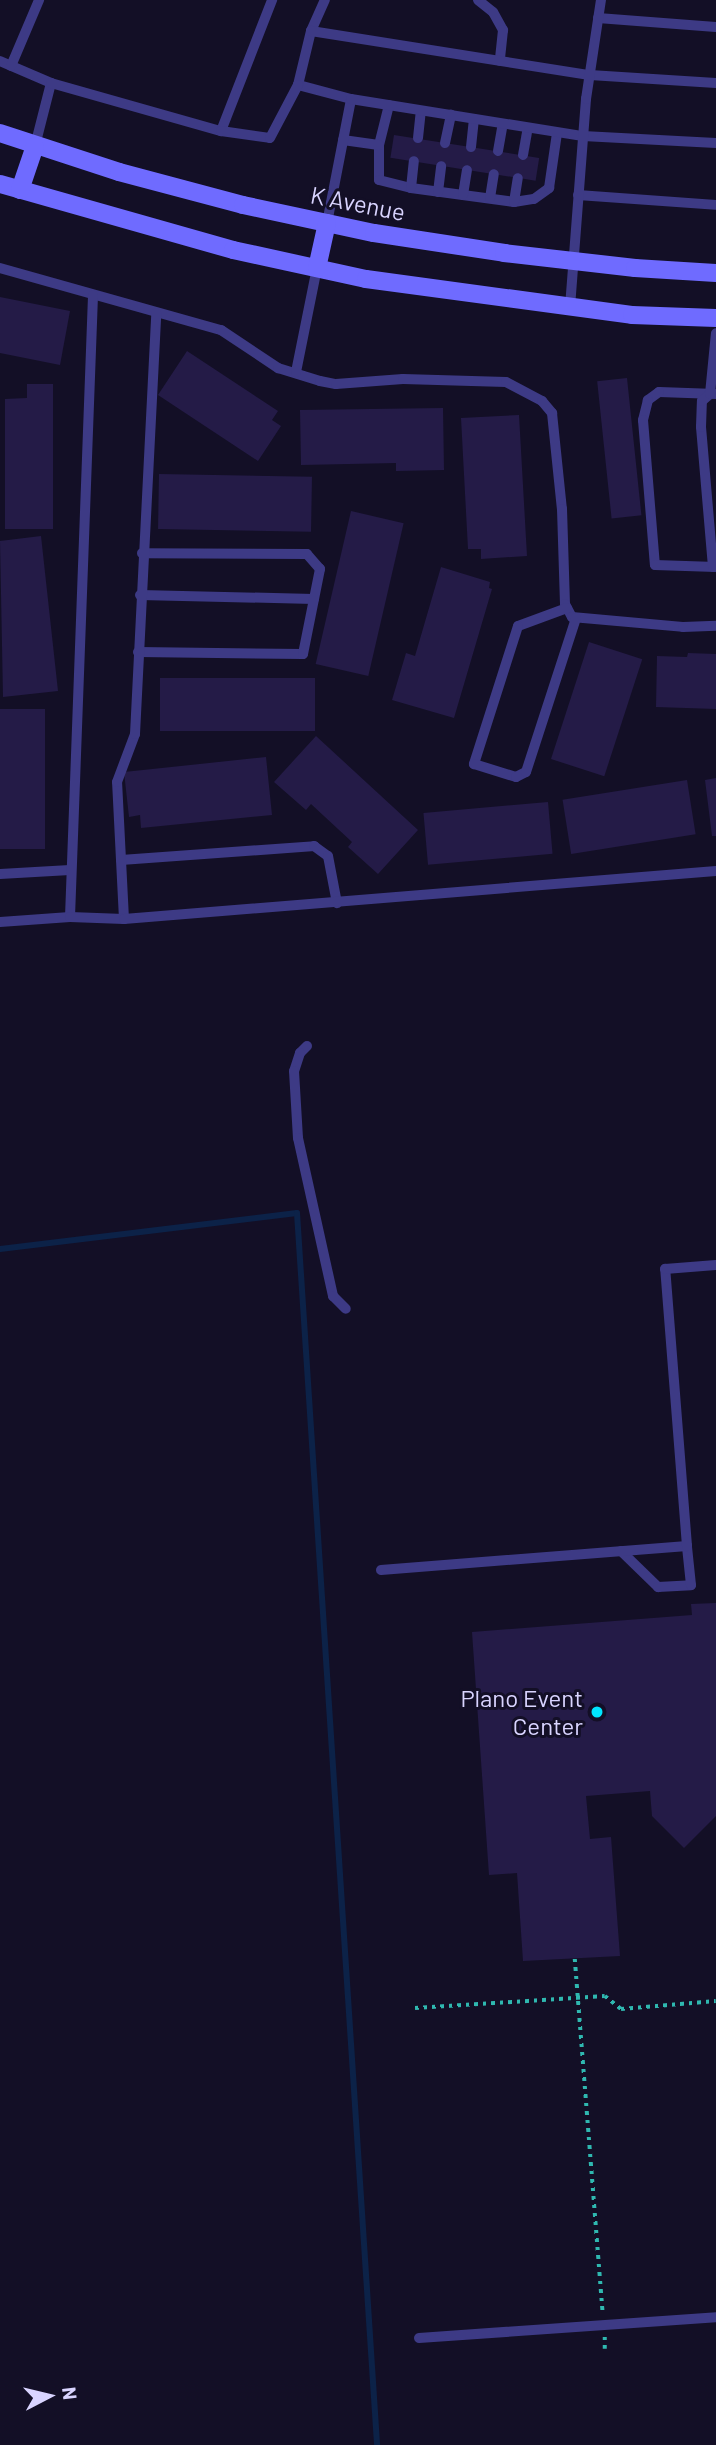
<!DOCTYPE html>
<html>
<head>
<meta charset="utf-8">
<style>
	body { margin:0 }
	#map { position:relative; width:716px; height:2445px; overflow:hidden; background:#130f26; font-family:Barlow,sans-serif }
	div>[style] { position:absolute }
	.stream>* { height:6px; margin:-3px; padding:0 3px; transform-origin:3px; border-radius:3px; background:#0c2248 }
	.building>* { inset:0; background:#241b47; transform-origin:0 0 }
	.path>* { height:3.5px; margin-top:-1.75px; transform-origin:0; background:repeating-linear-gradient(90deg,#2fb8b0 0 3.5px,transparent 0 8.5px) }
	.service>* { height:10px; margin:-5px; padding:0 5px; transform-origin:5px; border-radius:5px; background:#3d3a85 }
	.secondary>* { height:18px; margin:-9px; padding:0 9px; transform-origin:9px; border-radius:9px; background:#6f6bff }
	.dots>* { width:19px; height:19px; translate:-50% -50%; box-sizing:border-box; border:4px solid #130f26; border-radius:50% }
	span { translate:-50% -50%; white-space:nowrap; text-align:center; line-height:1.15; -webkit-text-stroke:6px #130f26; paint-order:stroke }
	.street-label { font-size:24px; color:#d9d4ff }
	.poi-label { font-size:24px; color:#d9d4ff }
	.right { translate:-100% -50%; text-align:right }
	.north { position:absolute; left:14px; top:2361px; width:70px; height:70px; -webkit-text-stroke:5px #130f26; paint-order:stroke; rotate:83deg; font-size:19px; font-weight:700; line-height:28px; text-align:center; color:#d9d4ff }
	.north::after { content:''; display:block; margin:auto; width:24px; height:32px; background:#d9d4ff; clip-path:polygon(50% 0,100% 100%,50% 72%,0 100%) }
</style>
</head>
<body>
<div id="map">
	<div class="stream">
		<i style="left:0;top:1249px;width:299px;rotate:-6.9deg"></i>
		<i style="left:297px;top:1213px;width:1235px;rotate:86.28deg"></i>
	</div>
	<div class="building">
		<i style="left:394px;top:135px;width:147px;height:23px;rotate:9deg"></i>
		<i style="clip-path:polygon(0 297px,70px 311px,60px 365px,0 353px)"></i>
		<i style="clip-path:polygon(187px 351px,278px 411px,272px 420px,281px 426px,258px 461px,158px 395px)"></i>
		<i style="left:627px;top:378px;width:138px;height:30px;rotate:84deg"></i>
		<i style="clip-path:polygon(27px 384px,53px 384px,53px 529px,5px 529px,5px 399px,27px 398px)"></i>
		<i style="clip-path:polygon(443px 408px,444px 470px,396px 471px,396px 463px,301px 465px,300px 410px)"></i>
		<i style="clip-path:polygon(519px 415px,527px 556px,481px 559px,481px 549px,468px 549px,461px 418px)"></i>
		<i style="left:159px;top:474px;width:153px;height:55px;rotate:1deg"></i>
		<i style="left:351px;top:511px;width:54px;height:157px;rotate:13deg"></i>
		<i style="clip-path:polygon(41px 536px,58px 691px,3px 697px,0 541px)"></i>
		<i style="clip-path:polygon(441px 567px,490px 582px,489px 588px,492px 589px,454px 718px,392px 700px,406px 653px,415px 656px)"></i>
		<i style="left:589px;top:642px;width:56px;height:123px;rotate:18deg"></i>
		<i style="clip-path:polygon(688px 653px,716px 654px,716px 709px,656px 707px,657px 656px,687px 657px)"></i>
		<i style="left:160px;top:678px;width:155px;height:53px"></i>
		<i style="left:0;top:709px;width:45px;height:140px"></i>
		<i style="clip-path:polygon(316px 736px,418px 830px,378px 874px,348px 847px,352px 842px,311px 804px,306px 810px,274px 782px)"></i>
		<i style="clip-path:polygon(266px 757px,272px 815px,141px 828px,140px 815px,129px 817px,124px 772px)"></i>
		<i style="clip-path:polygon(716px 778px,716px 836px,712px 836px,705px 780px)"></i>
		<i style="left:687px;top:780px;width:55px;height:126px;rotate:81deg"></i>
		<i style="left:548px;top:802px;width:52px;height:125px;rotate:85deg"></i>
		<i style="clip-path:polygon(716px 1603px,716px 1816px,684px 1848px,652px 1816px,650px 1791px,586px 1796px,590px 1839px,611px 1837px,620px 1956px,523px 1961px,517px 1873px,489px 1875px,472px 1632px,692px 1615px,691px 1604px)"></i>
	</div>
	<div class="path">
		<i style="left:575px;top:1959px;width:354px;rotate:85.5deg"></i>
		<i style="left:415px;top:2008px;width:190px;rotate:-3.6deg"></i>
		<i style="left:605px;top:1996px;width:21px;rotate:39deg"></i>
		<i style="left:621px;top:2009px;width:95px;rotate:-4.8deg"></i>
		<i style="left:605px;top:2337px;width:12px;rotate:90deg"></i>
	</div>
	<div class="service">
		<i style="left:478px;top:0;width:19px;rotate:39deg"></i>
		<i style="left:493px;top:12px;width:21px;rotate:61deg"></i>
		<i style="left:503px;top:30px;width:31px;rotate:96deg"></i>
		<i style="left:598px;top:18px;width:118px;rotate:4.4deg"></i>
		<i style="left:311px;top:31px;width:34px;rotate:-66deg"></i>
		<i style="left:0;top:61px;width:56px;rotate:23.3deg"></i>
		<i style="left:51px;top:83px;width:65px;rotate:104.3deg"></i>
		<i style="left:11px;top:66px;width:72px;rotate:-67deg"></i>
		<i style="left:51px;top:83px;width:177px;rotate:15.8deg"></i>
		<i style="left:221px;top:131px;width:141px;rotate:-68.7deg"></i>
		<i style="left:351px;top:99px;width:55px;rotate:-165.2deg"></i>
		<i style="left:298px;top:85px;width:56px;rotate:-76.5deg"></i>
		<i style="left:311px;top:31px;width:282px;rotate:9deg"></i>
		<i style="left:590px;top:75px;width:126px;rotate:3.6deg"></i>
		<i style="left:389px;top:105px;width:41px;rotate:104deg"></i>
		<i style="left:379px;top:145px;width:35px;rotate:90deg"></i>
		<i style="left:379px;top:180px;width:33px;rotate:14deg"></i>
		<i style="left:411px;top:188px;width:104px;rotate:7.7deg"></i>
		<i style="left:514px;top:202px;width:20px;rotate:-9deg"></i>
		<i style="left:534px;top:199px;width:19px;rotate:-36deg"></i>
		<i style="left:549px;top:188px;width:56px;rotate:-81.7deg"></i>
		<i style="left:221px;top:131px;width:49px;rotate:8.1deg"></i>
		<i style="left:270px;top:138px;width:60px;rotate:-62.2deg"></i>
		<i style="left:418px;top:138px;width:27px;rotate:-84deg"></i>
		<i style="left:343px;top:140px;width:36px;rotate:8deg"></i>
		<i style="left:445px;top:143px;width:29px;rotate:-78deg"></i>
		<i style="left:471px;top:147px;width:28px;rotate:-84deg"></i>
		<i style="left:498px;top:151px;width:27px;rotate:-80deg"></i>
		<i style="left:523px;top:155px;width:27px;rotate:-80deg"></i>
		<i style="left:411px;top:188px;width:27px;rotate:-84deg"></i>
		<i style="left:438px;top:192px;width:26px;rotate:-83deg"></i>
		<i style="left:463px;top:195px;width:25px;rotate:-81deg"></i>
		<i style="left:578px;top:195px;width:138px;rotate:4.1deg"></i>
		<i style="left:490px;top:198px;width:24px;rotate:-81deg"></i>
		<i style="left:514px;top:202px;width:24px;rotate:-81deg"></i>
		<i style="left:327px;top:223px;width:126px;rotate:-79deg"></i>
		<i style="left:351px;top:99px;width:235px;rotate:9.1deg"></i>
		<i style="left:583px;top:136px;width:133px;rotate:3deg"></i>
		<i style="left:0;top:268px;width:230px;rotate:15.7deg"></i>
		<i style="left:221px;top:330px;width:69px;rotate:33.7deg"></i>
		<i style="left:278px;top:368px;width:44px;rotate:17.2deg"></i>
		<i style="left:320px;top:381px;width:16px;rotate:11deg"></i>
		<i style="left:336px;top:384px;width:67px;rotate:-4.3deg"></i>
		<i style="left:403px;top:379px;width:103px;rotate:1.7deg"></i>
		<i style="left:506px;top:382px;width:41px;rotate:27.8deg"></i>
		<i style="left:542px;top:401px;width:16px;rotate:50deg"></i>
		<i style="left:552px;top:413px;width:97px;rotate:84.1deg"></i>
		<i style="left:562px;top:509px;width:95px;rotate:88.2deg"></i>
		<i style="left:565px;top:604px;width:15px;rotate:62deg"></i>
		<i style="left:572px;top:617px;width:111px;rotate:5.1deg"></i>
		<i style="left:683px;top:627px;width:33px;rotate:-2deg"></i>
		<i style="left:570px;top:307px;width:209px;rotate:-85.6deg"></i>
		<i style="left:586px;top:99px;width:100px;rotate:-81.4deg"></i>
		<i style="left:296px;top:372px;width:106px;rotate:-78.6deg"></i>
		<i style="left:716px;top:394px;width:57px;rotate:-178deg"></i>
		<i style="left:659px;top:392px;width:14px;rotate:144deg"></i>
		<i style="left:648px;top:400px;width:21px;rotate:104deg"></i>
		<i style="left:643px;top:420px;width:145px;rotate:85.3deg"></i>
		<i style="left:655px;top:565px;width:61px;rotate:1.9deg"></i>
		<i style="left:713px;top:567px;width:141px;rotate:-94.9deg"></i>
		<i style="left:701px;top:427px;width:26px;rotate:-88deg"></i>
		<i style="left:702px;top:401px;width:11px;rotate:-41deg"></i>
		<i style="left:710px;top:394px;width:61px;rotate:-84.4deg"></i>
		<i style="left:140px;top:595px;width:174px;rotate:1.3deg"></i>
		<i style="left:567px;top:608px;width:52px;rotate:159.8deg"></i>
		<i style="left:518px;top:626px;width:145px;rotate:107.7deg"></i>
		<i style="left:474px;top:764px;width:44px;rotate:17.2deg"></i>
		<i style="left:516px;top:777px;width:11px;rotate:-27deg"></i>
		<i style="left:526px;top:772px;width:162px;rotate:-72deg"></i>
		<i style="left:138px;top:652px;width:165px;rotate:0.7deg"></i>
		<i style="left:303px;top:654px;width:87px;rotate:-78.7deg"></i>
		<i style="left:320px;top:569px;width:20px;rotate:-131deg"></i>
		<i style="left:307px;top:554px;width:165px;rotate:-179.7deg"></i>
		<i style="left:121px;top:860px;width:194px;rotate:-4.1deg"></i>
		<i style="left:314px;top:846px;width:17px;rotate:36deg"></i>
		<i style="left:328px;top:856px;width:48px;rotate:79.2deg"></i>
		<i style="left:0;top:874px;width:70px;rotate:-3.3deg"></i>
		<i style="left:70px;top:917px;width:622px;rotate:-87.88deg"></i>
		<i style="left:124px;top:919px;width:137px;rotate:-92.9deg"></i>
		<i style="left:117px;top:782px;width:51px;rotate:-69.4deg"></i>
		<i style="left:135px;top:734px;width:421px;rotate:-87.1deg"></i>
		<i style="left:0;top:922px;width:70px;rotate:-4.1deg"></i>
		<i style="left:70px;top:917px;width:54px;rotate:2.1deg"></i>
		<i style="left:124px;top:919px;width:594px;rotate:-4.64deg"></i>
		<i style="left:307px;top:1046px;width:10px;rotate:135deg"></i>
		<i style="left:300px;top:1053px;width:19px;rotate:108deg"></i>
		<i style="left:294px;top:1071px;width:67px;rotate:86.6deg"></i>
		<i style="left:298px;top:1138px;width:162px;rotate:77.5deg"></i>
		<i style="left:333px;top:1296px;width:18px;rotate:45deg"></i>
		<i style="left:621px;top:1551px;width:52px;rotate:44.2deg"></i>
		<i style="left:658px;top:1587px;width:33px;rotate:-3deg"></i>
		<i style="left:691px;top:1585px;width:39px;rotate:-96deg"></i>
		<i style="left:381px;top:1570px;width:307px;rotate:-4.5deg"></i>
		<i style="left:687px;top:1546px;width:278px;rotate:-94.5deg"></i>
		<i style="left:665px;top:1269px;width:51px;rotate:-4.5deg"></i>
		<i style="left:419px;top:2338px;width:298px;rotate:-4deg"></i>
	</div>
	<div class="secondary">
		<i style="left:0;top:133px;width:125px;rotate:18.1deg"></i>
		<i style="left:119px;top:172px;width:128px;rotate:14.9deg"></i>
		<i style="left:243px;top:205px;width:134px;rotate:12.1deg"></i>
		<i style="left:374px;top:233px;width:132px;rotate:8.7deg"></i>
		<i style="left:504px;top:253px;width:132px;rotate:6.5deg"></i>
		<i style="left:635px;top:268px;width:81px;rotate:3.5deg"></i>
		<i style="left:0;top:184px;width:242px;rotate:15.8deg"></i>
		<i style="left:233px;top:250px;width:136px;rotate:12.3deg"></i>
		<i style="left:366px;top:279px;width:268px;rotate:7.7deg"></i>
		<i style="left:632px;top:315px;width:84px;rotate:2deg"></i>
		<i style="left:20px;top:190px;width:46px;rotate:-71.2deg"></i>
		<i style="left:317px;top:268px;width:46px;rotate:-77.5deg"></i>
	</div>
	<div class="dots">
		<i style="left:597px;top:1712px;background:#00e5ff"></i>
	</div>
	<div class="street-label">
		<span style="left:358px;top:203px;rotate:11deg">K Avenue</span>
	</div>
	<div class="poi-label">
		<span class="right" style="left:583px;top:1712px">Plano Event<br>Center</span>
	</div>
	<div class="north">N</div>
</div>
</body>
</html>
